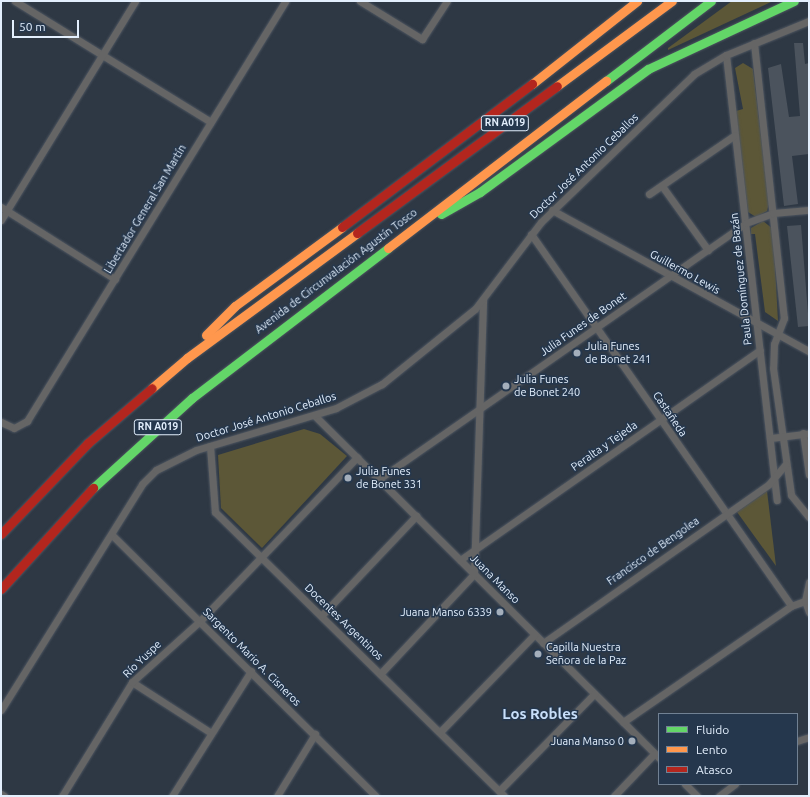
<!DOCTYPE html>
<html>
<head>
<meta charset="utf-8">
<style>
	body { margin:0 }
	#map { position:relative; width:810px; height:797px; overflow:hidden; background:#2e3844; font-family:Ubuntu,sans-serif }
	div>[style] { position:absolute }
	.green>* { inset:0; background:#5c5737 }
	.building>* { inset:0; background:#4b535d }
	.roads { filter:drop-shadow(0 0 1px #4d5560) drop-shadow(0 0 1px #4d5560) }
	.street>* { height:7px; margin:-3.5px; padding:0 3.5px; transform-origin:3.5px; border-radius:3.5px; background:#656565 }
	.fast>* { height:9px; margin:-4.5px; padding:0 4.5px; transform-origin:4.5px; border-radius:4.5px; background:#63d668 }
	.slow>* { height:9px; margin:-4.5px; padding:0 4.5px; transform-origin:4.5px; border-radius:4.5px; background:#ff974d }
	.jam>* { height:9px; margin:-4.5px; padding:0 4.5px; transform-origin:4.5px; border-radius:4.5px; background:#b3261e }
	.dots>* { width:11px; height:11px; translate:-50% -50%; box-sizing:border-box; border:2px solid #25374d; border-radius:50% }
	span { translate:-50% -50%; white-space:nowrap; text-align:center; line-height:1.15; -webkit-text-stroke:3px #25374d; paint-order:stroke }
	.shield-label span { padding:1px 3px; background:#25374d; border:1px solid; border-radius:3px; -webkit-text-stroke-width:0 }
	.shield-label { font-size:10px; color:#e3effd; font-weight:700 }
	.street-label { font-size:11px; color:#e3effd }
	.poi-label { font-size:11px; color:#e3effd }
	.left { translate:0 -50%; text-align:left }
	.right { translate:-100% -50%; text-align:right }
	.district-label { font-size:15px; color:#c8dffa; font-weight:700 }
	.frame { position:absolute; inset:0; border:2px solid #e3effd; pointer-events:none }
	.legend { position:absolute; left:658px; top:713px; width:140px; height:72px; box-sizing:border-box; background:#25374d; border:1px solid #718193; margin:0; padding:5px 7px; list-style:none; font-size:12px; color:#e3effd }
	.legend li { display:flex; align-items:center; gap:8px; height:20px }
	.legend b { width:20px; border:1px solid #718193 }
	.scale { position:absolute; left:12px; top:20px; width:67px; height:18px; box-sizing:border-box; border:2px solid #e3effd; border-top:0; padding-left:5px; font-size:12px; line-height:14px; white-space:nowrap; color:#e3effd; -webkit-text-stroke:3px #25374d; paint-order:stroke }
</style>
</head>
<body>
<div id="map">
	<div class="green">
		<i style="clip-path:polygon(732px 1px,773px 1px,668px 50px,668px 48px)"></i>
		<i style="clip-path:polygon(743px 63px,753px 69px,769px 203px,767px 211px,756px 217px,748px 212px,736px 111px,743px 109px,735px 68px)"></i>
		<i style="clip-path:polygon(763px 221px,773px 229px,778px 321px,765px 312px,755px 234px,751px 234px,751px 228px)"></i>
		<i style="clip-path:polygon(304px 429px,320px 434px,347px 456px,262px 548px,221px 508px,218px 455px)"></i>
		<i style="clip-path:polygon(767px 491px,776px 566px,737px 512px)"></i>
	</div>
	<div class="building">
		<i style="clip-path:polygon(794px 43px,803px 43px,805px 64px,809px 63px,809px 154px,792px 156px,798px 204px,784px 206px,768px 68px,781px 64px,789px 117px,800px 116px)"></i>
		<i style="clip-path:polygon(801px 225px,809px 326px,798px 327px,787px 226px)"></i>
	</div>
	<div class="roads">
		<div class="street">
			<i style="left:15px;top:1px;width:230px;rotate:31.7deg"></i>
			<i style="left:360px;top:1px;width:73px;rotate:31.5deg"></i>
			<i style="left:422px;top:39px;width:45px;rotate:-56.7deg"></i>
			<i style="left:754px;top:43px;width:277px;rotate:83.8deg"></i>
			<i style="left:784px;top:318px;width:28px;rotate:111deg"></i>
			<i style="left:774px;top:344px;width:24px;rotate:92deg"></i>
			<i style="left:773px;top:368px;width:128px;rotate:81.9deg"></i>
			<i style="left:791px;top:495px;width:28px;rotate:51deg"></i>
			<i style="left:726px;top:55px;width:448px;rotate:83.5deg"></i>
			<i style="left:662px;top:186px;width:79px;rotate:54.3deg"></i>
			<i style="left:649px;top:194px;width:104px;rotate:-34.5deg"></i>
			<i style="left:1px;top:207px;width:135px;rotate:32.3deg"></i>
			<i style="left:552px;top:210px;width:293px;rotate:28.8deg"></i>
			<i style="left:1px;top:220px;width:257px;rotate:-58.5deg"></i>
			<i style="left:531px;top:234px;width:454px;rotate:55deg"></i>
			<i style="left:315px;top:416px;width:485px;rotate:44.8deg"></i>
			<i style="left:1px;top:422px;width:14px;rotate:25deg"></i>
			<i style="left:14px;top:428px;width:15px;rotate:-28deg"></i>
			<i style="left:27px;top:421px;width:493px;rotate:-58.4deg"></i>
			<i style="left:803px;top:433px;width:42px;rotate:81.9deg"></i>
			<i style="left:771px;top:438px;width:38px;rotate:-7deg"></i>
			<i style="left:210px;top:446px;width:66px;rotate:85.7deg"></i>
			<i style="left:215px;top:512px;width:405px;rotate:44.5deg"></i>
			<i style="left:379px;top:479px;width:447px;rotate:-34.9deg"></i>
			<i style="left:746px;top:223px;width:29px;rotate:-20deg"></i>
			<i style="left:773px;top:213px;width:36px;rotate:-5deg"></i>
			<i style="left:112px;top:535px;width:371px;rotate:44.7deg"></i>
			<i style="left:460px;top:560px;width:366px;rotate:-35deg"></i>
			<i style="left:805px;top:601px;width:12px;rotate:70deg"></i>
			<i style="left:322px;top:615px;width:137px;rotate:-46.5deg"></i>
			<i style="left:543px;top:643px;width:276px;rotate:-35.1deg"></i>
			<i style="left:769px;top:484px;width:26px;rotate:-50deg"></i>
			<i style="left:381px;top:673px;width:136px;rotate:-46.8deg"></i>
			<i style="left:474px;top:574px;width:275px;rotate:-88.1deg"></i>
			<i style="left:132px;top:682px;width:94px;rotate:32.8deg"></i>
			<i style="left:1px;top:710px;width:266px;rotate:-58deg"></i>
			<i style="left:142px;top:484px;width:20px;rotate:-45deg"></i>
			<i style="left:156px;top:470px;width:45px;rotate:-26.6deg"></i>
			<i style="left:196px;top:450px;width:146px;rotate:-16.7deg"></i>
			<i style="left:336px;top:408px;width:52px;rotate:-27.6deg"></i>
			<i style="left:382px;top:384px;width:119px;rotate:-38.9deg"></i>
			<i style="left:475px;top:309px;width:109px;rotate:-52.8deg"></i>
			<i style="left:541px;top:222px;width:213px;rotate:-44deg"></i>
			<i style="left:694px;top:74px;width:37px;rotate:-31deg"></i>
			<i style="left:726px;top:55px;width:90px;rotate:-22.3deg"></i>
			<i style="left:623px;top:722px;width:204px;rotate:-34.6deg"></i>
			<i style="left:791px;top:606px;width:15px;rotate:-20deg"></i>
			<i style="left:805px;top:601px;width:19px;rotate:-78deg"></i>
			<i style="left:440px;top:732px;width:136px;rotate:-45.9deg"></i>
			<i style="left:797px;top:741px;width:13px;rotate:-18deg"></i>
			<i style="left:685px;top:784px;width:17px;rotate:45deg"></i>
			<i style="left:499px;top:791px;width:136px;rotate:-45.6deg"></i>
			<i style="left:1px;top:794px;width:4px;rotate:34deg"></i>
			<i style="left:62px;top:796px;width:134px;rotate:-58.4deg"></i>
			<i style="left:132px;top:682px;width:91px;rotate:-41.9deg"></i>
			<i style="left:200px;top:621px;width:227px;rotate:-46.2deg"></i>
			<i style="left:172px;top:796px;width:148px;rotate:-57.7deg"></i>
			<i style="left:277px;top:796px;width:73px;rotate:-58.5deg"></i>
			<i style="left:614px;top:796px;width:58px;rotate:-46.4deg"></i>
			<i style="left:719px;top:796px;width:20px;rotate:-37deg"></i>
		</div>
		<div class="fast">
			<i style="left:606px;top:81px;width:132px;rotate:-37.3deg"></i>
			<i style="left:441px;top:214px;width:45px;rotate:-29.4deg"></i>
			<i style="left:480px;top:192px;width:208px;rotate:-36.2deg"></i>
			<i style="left:648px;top:69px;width:161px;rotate:-25deg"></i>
			<i style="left:93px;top:488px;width:134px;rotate:-42.3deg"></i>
			<i style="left:192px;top:398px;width:247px;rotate:-37.4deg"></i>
		</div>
		<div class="slow">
			<i style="left:532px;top:84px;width:134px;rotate:-38.3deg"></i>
			<i style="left:557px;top:86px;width:143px;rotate:-36.5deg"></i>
			<i style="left:388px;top:248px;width:275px;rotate:-37.5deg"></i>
			<i style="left:206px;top:335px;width:41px;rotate:-45deg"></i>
			<i style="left:235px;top:306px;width:133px;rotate:-36.4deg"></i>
			<i style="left:152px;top:388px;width:46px;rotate:-40.6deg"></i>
			<i style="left:187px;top:358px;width:211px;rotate:-36.3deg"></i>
		</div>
		<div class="jam">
			<i style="left:342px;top:227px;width:238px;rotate:-37deg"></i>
			<i style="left:357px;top:233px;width:248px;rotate:-36.3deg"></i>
			<i style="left:1px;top:534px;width:126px;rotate:-46.3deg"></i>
			<i style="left:88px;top:443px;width:84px;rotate:-40.7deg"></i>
			<i style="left:1px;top:589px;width:137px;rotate:-47.7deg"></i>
		</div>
	</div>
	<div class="dots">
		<i style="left:577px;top:353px;background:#a4afbc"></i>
		<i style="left:506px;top:386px;background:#a4afbc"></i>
		<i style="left:348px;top:478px;background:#a4afbc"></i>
		<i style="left:500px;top:612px;background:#a4afbc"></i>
		<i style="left:538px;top:654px;background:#a4afbc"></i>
		<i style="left:632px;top:741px;background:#a4afbc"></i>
	</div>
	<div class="shield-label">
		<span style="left:505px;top:123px">RN A019</span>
		<span style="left:158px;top:427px">RN A019</span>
	</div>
	<div class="street-label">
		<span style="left:584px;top:166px;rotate:-44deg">Doctor José Antonio Ceballos</span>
		<span style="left:145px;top:209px;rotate:-59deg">Libertador General San Martín</span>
		<span style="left:336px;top:271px;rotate:-37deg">Avenida de Circunvalación Agustín Tosco</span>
		<span style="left:685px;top:272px;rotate:29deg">Guillermo Lewis</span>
		<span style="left:741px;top:279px;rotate:-96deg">Paula Domínguez de Bazán</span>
		<span style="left:583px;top:324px;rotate:-35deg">Julia Funes de Bonet</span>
		<span style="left:670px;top:414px;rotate:56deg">Castañeda</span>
		<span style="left:266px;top:417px;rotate:-17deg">Doctor José Antonio Ceballos</span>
		<span style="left:604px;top:446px;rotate:-35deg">Peralta y Tejeda</span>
		<span style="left:653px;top:551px;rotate:-35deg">Francisco de Bengolea</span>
		<span style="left:495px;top:579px;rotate:45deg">Juana Manso</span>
		<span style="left:344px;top:622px;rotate:44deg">Docentes Argentinos</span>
		<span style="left:252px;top:657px;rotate:45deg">Sargento Mario A. Cisneros</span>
		<span style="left:142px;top:659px;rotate:-44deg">Río Yuspe</span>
	</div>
	<div class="poi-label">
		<span class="left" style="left:585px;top:353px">Julia Funes<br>de Bonet 241</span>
		<span class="left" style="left:514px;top:386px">Julia Funes<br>de Bonet 240</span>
		<span class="left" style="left:356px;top:478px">Julia Funes<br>de Bonet 331</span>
		<span class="right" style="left:492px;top:612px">Juana Manso 6339</span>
		<span class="left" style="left:546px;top:654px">Capilla Nuestra<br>Señora de la Paz</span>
		<span class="right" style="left:624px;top:741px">Juana Manso 0</span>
	</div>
	<div class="district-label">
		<span style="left:540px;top:714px">Los Robles</span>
	</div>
	<div class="frame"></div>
	<ul class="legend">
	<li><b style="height:5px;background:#63d668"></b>Fluido</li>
	<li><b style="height:5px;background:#ff974d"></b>Lento</li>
	<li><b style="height:5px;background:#b3261e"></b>Atasco</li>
	</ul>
	<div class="scale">50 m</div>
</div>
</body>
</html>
